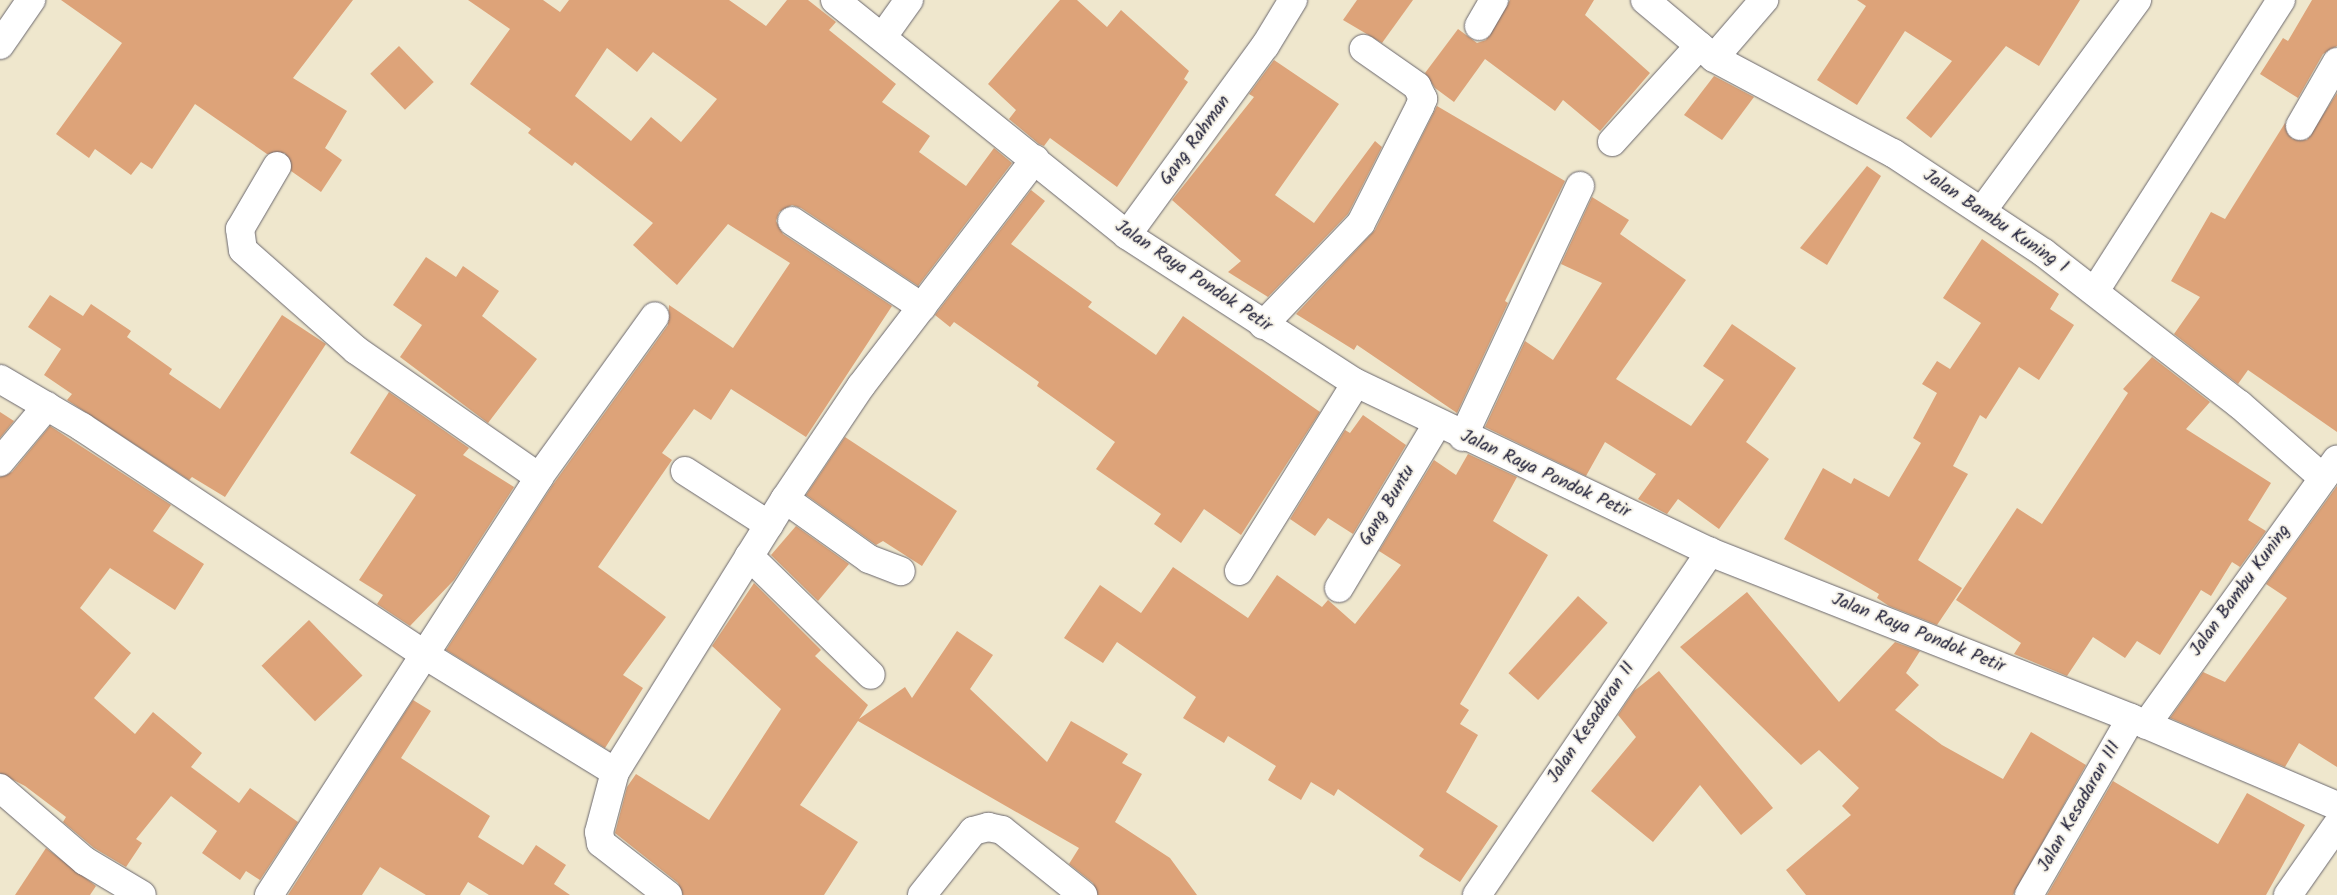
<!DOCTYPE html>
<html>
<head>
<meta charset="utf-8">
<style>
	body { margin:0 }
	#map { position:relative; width:2337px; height:895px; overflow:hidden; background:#efe7cd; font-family:Kalam,sans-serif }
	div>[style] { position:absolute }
	.building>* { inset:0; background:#dda379; transform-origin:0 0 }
	.roads { filter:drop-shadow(0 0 1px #6a676e) drop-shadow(0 0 1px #6a676e) }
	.minor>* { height:28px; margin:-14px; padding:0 14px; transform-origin:14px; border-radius:14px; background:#fff }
	.secondary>* { height:28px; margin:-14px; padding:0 14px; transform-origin:14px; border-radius:14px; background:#fff }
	span { translate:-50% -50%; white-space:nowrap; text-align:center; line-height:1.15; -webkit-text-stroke:4px #f7f3e8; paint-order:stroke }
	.street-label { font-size:18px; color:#22223b }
</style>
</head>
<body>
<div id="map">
	<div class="building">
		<i style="clip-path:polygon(61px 0,353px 0,293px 78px,347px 111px,325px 148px,342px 160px,321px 192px,291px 171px,285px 153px,267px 154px,195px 104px,152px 169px,141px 162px,131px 175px,95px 149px,89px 158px,56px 134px,122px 43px)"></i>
		<i style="clip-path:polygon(evenodd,468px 0,543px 0,560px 12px,569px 0,729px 0,766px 26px,787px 0,808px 0,836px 22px,829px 30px,896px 84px,882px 102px,930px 136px,919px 152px,966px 186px,994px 148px,1012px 163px,918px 286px,801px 208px,792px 205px,779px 212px,776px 221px,783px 234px,892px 306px,806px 437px,731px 389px,711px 420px,694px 409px,662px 453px,672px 460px,598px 567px,666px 617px,623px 675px,643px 688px,605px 748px,446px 650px,552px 486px,668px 325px,669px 305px,733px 348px,790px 263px,728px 224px,677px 285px,633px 245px,653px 223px,575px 162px,572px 166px,528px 133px,531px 129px,470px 84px,510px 29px,468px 0,607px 48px,637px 72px,653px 52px,717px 99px,681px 142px,651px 117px,631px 141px,575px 96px,607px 48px)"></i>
		<i style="clip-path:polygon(1060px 0,1077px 0,1107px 27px,1121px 10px,1189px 71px,1184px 79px,1188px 82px,1117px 187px,1050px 138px,1044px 146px,1039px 144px,1009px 119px,1016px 110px,988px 84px)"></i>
		<i style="clip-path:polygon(1357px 0,1413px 0,1382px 43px,1343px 20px)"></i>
		<i style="clip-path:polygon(1510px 0,1594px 0,1585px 15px,1650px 73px,1600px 131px,1563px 100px,1555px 111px,1485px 59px,1454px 102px,1435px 88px,1425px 73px,1458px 29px,1477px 43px,1486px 40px)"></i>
		<i style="clip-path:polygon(1857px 0,2080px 0,2039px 66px,2006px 46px,1931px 138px,1906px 118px,1952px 61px,1905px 31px,1857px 105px,1817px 80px,1866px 6px)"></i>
		<i style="clip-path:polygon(2312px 0,2337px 0,2337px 46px,2323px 54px,2298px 98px,2260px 74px,2283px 38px,2288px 41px)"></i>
		<i style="left:399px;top:46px;width:50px;height:40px;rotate:46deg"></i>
		<i style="clip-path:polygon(1274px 60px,1339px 104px,1275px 195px,1314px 223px,1375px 141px,1382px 147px,1348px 214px,1268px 297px,1228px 272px,1241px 261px,1172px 200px,1254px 97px,1249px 94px)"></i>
		<i style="clip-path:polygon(1714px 76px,1754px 97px,1722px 140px,1684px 115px)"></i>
		<i style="clip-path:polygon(2337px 93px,2337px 432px,2248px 370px,2238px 384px,2174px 334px,2200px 297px,2171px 281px,2211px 212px,2225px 219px,2285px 123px,2292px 139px,2307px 140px)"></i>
		<i style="clip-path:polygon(1437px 106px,1565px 181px,1505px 301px,1508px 303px,1457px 413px,1357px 345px,1354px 350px,1296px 314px,1375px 230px)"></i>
		<i style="clip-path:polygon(1867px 166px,1881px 176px,1827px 265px,1800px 248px)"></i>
		<i style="clip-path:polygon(1031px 190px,1045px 201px,1011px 244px,1092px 302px,1088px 307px,1156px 355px,1183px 316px,1320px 412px,1241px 535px,1204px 509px,1181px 543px,1154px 524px,1161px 514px,1096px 469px,1115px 442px,1037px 386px,1039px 382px,954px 322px,950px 327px,935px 315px)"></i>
		<i style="clip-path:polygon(1592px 197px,1629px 220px,1620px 234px,1686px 280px,1616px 379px,1691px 426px,1724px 380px,1703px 366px,1732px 324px,1796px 368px,1746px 442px,1769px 459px,1719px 529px,1678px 499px,1667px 514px,1638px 499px,1656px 474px,1605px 442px,1586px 476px,1485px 427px,1525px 341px,1553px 360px,1602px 283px,1561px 264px)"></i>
		<i style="clip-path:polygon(1982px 239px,2059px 294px,2050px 309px,2074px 325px,2039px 380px,2019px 367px,1986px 419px,1980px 415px,1953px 466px,1968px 474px,1918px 560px,1962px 588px,1937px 625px,1889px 606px,1877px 598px,1879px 594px,1784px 539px,1823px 468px,1851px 484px,1854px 478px,1889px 497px,1921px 443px,1913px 438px,1937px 393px,1922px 384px,1937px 361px,1950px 369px,1981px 323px,1943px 298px)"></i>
		<i style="clip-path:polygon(426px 257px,456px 277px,463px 266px,499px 291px,482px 316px,537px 359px,488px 423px,400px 357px,422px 325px,393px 305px)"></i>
		<i style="clip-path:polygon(50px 295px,83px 316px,91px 304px,131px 331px,127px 337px,172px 369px,169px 374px,220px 409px,282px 315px,326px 344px,225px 497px,192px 477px,189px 480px,67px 400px,72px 394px,44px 375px,61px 349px,28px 327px)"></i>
		<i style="clip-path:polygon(2152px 357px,2210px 402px,2186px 429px,2271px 483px,2248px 520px,2266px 531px,2240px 567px,2232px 562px,2211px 596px,2201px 590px,2160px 655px,2137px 641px,2125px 658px,2093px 637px,2067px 676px,2014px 654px,2021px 643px,1956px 600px,2017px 508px,2042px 524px,2128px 393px,2123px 389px)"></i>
		<i style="clip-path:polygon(389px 392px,469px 448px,463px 455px,514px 487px,454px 580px,410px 626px,377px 604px,383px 595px,359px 580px,416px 495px,350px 453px)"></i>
		<i style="clip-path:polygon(0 412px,14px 421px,0 438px)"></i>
		<i style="clip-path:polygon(1363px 415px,1406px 445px,1353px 534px,1328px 518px,1315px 536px,1290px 519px,1345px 430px,1350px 433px)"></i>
		<i style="clip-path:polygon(50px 426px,171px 505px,153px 531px,204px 564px,175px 610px,110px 568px,80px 608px,131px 653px,94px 698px,135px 734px,153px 712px,202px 753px,191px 767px,239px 803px,250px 788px,298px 822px,260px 880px,246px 871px,240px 880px,202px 853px,217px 831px,171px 796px,136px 839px,142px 843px,126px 867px,94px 848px,63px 822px,66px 817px,25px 786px,0 773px,0 477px,12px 472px)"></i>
		<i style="clip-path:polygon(845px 437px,957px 511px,922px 566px,883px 541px,876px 545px,806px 495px)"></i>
		<i style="clip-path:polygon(1468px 454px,1517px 477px,1493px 521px,1548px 555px,1460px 704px,1469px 710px,1460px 724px,1478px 735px,1446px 792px,1498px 826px,1460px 882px,1419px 856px,1424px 849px,1338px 789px,1334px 796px,1311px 782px,1301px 800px,1268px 780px,1276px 766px,1228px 736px,1224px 743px,1183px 718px,1196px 697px,1117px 642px,1103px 663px,1064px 638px,1100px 585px,1141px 613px,1173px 567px,1248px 618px,1277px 575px,1322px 607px,1328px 600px,1355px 624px,1401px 565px,1379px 551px,1434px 460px,1456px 475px)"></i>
		<i style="clip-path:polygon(2337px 486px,2337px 767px,2299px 743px,2285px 767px,2170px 718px,2203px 672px,2225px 682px,2287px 598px,2266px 584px)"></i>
		<i style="clip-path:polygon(796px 526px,849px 564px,818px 601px,771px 555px)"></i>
		<i style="clip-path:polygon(754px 583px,821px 650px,815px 656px,868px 705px,859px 719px,905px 687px,912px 698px,957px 631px,993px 655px,970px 689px,1047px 762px,1071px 721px,1128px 754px,1122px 763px,1142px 774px,1115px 822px,1170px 858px,1197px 895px,1098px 895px,1093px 883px,1069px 864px,1079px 848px,858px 721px,800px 805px,858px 842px,824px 895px,683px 895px,678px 883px,615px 833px,627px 787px,636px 774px,709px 820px,781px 709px,712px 646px)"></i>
		<i style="clip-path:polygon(1747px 592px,1839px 702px,1895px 642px,1920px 651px,1906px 673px,1919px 685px,1895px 710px,1942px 745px,2003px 779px,2031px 732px,2086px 765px,2013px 895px,1806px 895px,1786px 870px,1851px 815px,1842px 806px,1859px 788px,1819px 750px,1801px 765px,1680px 647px)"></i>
		<i style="left:1578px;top:596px;width:40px;height:104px;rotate:42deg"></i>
		<i style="left:309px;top:620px;width:77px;height:66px;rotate:46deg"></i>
		<i style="clip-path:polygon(1659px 671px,1773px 808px,1741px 835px,1700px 785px,1653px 842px,1591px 791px,1636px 737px,1618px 715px,1634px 691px)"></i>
		<i style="clip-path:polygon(413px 700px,431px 711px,401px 758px,490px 816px,478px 837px,523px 865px,536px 845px,566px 865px,554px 884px,570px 895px,489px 895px,468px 882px,460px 895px,426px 895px,380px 867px,362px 895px,288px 895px)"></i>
		<i style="clip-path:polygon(2113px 781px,2218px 844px,2247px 793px,2305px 825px,2266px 895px,2047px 895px)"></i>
		<i style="clip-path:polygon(46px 848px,96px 886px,90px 895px,15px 895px)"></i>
	</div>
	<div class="roads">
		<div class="minor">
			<i style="left:1645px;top:0;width:90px;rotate:40deg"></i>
			<i style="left:1714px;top:58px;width:203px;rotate:28deg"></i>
			<i style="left:1893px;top:153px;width:181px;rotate:33.5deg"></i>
			<i style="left:2044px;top:253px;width:247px;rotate:37.8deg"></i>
			<i style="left:2239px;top:404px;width:112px;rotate:41.4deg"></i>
			<i style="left:1479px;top:26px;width:30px;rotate:-60deg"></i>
			<i style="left:884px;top:35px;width:43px;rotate:-54.5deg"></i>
			<i style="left:0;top:45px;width:55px;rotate:-55.4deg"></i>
			<i style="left:1714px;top:58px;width:77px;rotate:-49.2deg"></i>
			<i style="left:2300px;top:126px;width:74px;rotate:-60deg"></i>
			<i style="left:1612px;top:142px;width:130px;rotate:-47.8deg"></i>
			<i style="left:277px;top:166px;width:73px;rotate:120.4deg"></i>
			<i style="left:240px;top:229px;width:21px;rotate:82deg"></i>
			<i style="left:243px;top:250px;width:151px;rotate:41.5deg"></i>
			<i style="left:356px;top:350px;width:223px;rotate:34.8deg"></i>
			<i style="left:1982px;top:211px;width:262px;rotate:-53.7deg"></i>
			<i style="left:792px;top:221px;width:156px;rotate:33.5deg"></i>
			<i style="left:1127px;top:235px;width:234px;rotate:-53.9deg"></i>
			<i style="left:1265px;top:46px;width:54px;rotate:-58.7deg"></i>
			<i style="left:2095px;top:291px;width:345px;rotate:-57.4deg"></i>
			<i style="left:1263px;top:325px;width:141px;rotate:-46.1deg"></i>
			<i style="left:1361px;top:223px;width:131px;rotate:-63.2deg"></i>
			<i style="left:1420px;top:106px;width:8px;rotate:-67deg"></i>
			<i style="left:1423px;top:99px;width:14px;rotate:-115deg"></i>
			<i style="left:1417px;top:86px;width:65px;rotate:-145.1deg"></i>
			<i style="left:0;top:379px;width:95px;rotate:30.3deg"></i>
			<i style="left:82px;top:427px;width:412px;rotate:33.6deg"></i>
			<i style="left:425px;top:655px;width:223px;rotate:31.6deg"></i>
			<i style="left:1463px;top:437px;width:277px;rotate:-65deg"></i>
			<i style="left:0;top:462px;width:73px;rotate:-50deg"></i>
			<i style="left:685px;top:471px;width:100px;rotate:32.7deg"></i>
			<i style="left:785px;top:499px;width:103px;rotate:35.5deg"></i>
			<i style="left:869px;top:559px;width:34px;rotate:21deg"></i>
			<i style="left:749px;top:556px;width:170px;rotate:44.3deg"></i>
			<i style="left:1239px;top:571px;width:221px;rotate:-58.1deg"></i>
			<i style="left:1339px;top:588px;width:191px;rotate:-59.1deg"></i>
			<i style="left:2146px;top:725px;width:327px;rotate:-54.3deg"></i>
			<i style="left:0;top:788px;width:112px;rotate:40.7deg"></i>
			<i style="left:85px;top:861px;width:66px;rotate:30.8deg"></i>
			<i style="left:269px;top:895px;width:498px;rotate:-57.1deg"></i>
			<i style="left:539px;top:477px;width:198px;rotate:-54.2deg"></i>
			<i style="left:668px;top:895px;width:85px;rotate:-142.2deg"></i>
			<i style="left:601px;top:843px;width:11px;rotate:-100deg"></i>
			<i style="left:599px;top:832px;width:62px;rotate:-75.1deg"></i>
			<i style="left:615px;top:772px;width:322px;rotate:-58.1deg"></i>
			<i style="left:785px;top:499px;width:136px;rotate:-56.1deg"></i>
			<i style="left:861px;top:386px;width:286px;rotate:-52.5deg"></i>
			<i style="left:922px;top:895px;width:82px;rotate:-51.4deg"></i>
			<i style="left:973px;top:831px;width:16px;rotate:-15deg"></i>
			<i style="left:988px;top:827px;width:14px;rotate:12deg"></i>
			<i style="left:1002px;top:830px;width:104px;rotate:38.7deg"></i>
			<i style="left:1477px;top:895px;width:415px;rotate:-55.8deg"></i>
			<i style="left:2029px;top:895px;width:204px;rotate:-60deg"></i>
			<i style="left:2288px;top:895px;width:85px;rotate:-55deg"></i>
		</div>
		<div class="secondary">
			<i style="left:835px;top:0;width:375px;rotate:38.8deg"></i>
			<i style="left:1127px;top:235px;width:273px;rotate:32.9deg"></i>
			<i style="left:1356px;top:383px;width:392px;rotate:25.5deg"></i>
			<i style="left:1710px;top:552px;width:453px;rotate:21.5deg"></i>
			<i style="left:2131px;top:718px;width:224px;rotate:23.1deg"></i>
		</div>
	</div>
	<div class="street-label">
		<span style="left:1196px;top:141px;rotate:-54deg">Gang Rahman</span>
		<span style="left:1995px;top:222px;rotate:34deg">Jalan Bambu Kuning 1</span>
		<span style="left:1193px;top:277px;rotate:34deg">Jalan Raya Pondok Petir</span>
		<span style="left:1545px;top:475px;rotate:25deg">Jalan Raya Pondok Petir</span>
		<span style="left:1388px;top:506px;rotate:-59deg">Gang Buntu</span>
		<span style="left:2241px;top:591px;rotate:-54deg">Jalan Bambu Kuning</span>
		<span style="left:1918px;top:634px;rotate:22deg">Jalan Raya Pondok Petir</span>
		<span style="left:1592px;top:723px;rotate:-56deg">Jalan Kesadaran II</span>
		<span style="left:2080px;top:807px;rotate:-60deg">Jalan Kesadaran III</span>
	</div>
</div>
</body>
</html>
